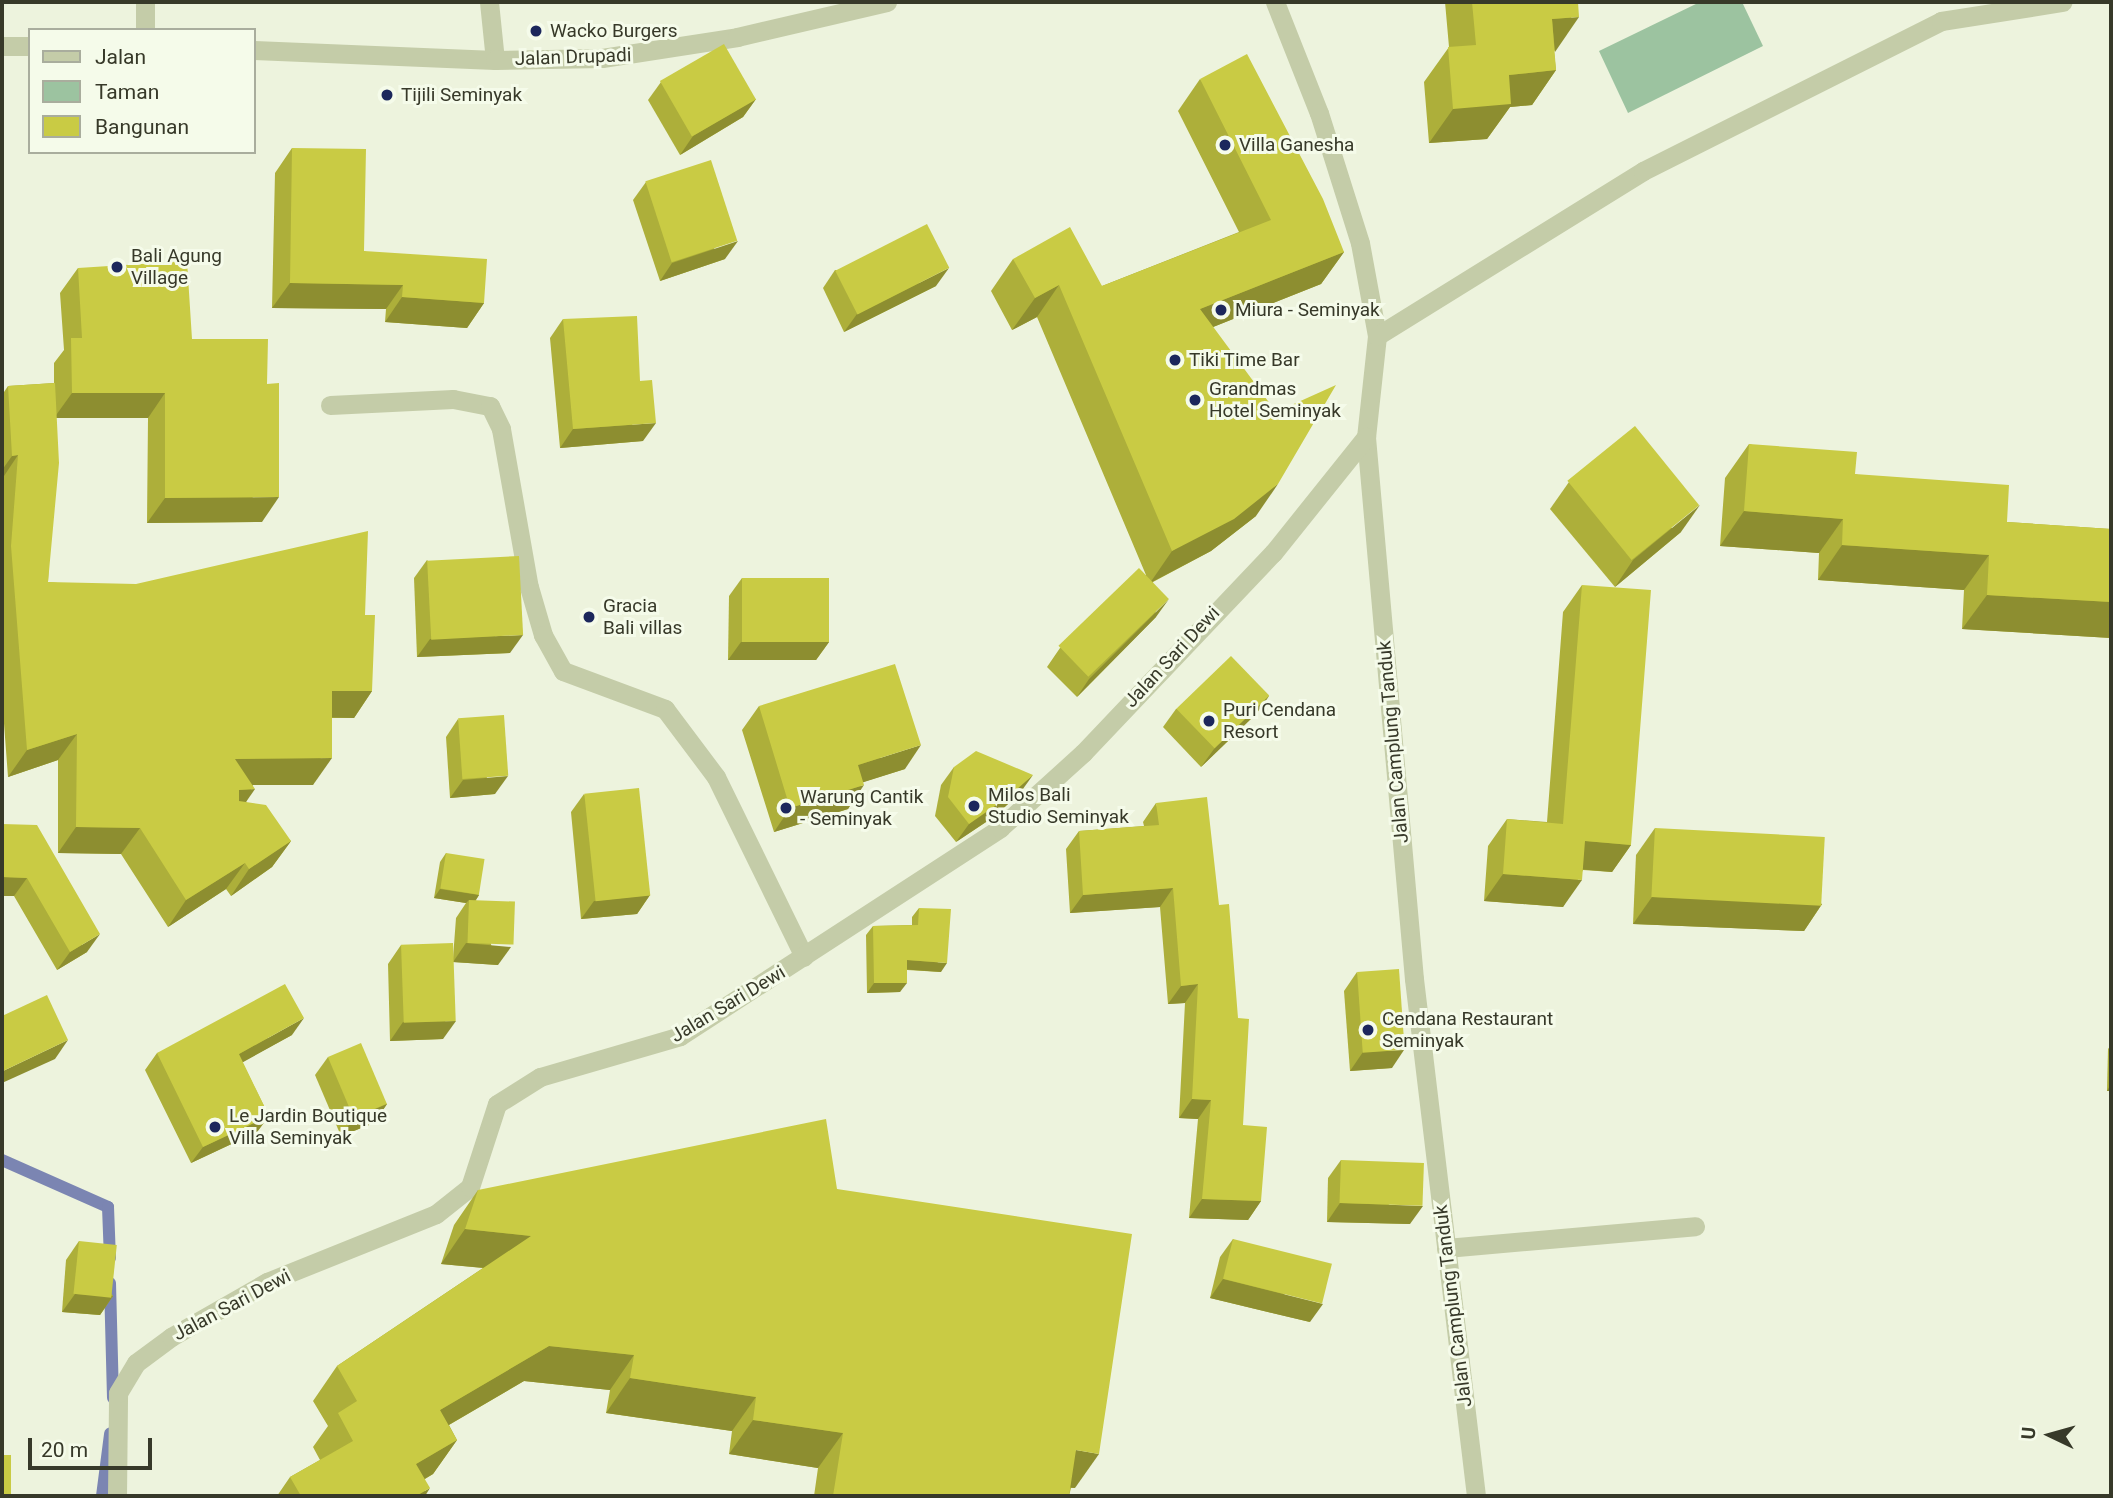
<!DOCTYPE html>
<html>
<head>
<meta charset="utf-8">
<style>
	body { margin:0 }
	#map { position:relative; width:2113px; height:1498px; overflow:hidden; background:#edf3dd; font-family:Roboto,sans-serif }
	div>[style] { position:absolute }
	.green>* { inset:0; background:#9cc3a0 }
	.stream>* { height:12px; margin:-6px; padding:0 6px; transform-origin:6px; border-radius:6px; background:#7b85b2 }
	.minor>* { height:19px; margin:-9.5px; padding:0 9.5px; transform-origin:9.5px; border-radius:9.5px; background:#c4cca8 }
	.wall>* { inset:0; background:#adaf3a }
	.shaded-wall>* { inset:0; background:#8d8e30 }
	.building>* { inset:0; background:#c9cb44; transform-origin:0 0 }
	.dots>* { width:19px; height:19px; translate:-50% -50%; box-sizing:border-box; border:4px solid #f5fbea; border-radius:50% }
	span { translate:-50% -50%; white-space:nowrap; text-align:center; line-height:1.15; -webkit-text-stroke:6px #f5fbea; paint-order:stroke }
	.poi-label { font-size:19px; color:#373929 }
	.left { translate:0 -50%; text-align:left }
	.street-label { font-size:19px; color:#373929 }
	.frame { position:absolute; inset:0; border:4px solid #373929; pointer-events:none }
	.legend { position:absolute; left:28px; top:28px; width:228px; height:126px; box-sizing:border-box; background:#f5fbea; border:2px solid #a9ad9d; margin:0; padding:9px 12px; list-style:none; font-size:21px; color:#373929 }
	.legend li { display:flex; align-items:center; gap:14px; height:35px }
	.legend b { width:35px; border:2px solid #a9ad9d }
	.north { position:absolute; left:2015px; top:1400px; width:70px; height:70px; -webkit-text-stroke:5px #f5fbea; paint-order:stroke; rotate:275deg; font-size:19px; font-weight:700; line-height:28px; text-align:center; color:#373929 }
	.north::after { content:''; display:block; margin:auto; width:24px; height:32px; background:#373929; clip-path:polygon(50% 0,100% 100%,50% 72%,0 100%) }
	.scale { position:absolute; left:28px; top:1438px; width:124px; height:32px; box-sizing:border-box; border:4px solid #373929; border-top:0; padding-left:9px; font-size:21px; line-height:24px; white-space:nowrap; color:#373929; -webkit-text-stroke:5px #f5fbea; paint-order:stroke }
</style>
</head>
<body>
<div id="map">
	<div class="green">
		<i style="clip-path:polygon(1700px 2px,1742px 2px,1763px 46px,1628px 113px,1599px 51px)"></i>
	</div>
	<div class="stream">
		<i style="left:2px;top:1160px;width:116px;rotate:23.9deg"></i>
		<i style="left:108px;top:1207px;width:51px;rotate:87.8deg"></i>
		<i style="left:110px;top:1283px;width:115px;rotate:88.5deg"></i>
		<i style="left:102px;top:1496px;width:63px;rotate:-82.6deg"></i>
	</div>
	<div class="minor">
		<i style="left:145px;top:2px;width:28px;rotate:90deg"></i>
		<i style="left:489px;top:2px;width:58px;rotate:84.1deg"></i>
		<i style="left:1275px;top:2px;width:119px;rotate:68.4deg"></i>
		<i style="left:1319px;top:113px;width:136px;rotate:72.5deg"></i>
		<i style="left:1360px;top:243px;width:95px;rotate:79.6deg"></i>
		<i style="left:1377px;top:336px;width:102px;rotate:96.2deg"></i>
		<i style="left:1366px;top:437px;width:544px;rotate:84.94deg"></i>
		<i style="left:1414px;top:979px;width:521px;rotate:83.16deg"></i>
		<i style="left:2px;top:46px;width:28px"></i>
		<i style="left:254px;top:50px;width:241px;rotate:2.4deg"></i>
		<i style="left:495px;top:60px;width:107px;rotate:-1.1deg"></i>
		<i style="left:602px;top:58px;width:137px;rotate:-8.8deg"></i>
		<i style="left:737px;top:37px;width:154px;rotate:-13.1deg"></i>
		<i style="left:1377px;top:336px;width:313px;rotate:-31.8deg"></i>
		<i style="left:1643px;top:171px;width:334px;rotate:-26.7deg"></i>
		<i style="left:1941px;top:21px;width:123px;rotate:-8.9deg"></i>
		<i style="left:330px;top:405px;width:123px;rotate:-2.8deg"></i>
		<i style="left:453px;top:399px;width:38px;rotate:11deg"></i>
		<i style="left:490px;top:406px;width:25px;rotate:64deg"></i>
		<i style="left:501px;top:429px;width:160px;rotate:80deg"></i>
		<i style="left:529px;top:587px;width:50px;rotate:73.7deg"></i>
		<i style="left:543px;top:635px;width:41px;rotate:60.9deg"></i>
		<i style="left:563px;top:671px;width:109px;rotate:20.4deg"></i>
		<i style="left:665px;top:709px;width:85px;rotate:53.1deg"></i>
		<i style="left:716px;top:777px;width:200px;rotate:63.9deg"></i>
		<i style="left:1446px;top:1248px;width:250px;rotate:-5deg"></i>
		<i style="left:117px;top:1496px;width:103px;rotate:-89.4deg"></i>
		<i style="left:118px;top:1393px;width:35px;rotate:-59deg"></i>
		<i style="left:136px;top:1363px;width:44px;rotate:-36.6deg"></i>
		<i style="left:171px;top:1337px;width:111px;rotate:-29.8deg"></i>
		<i style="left:267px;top:1282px;width:182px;rotate:-21.9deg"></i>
		<i style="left:436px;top:1214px;width:43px;rotate:-38.5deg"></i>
		<i style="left:470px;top:1187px;width:87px;rotate:-72deg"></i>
		<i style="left:497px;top:1104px;width:51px;rotate:-32.1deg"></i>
		<i style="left:540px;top:1077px;width:146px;rotate:-16.3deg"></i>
		<i style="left:680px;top:1036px;width:382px;rotate:-33deg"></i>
		<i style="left:1000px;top:828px;width:112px;rotate:-42.1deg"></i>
		<i style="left:1083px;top:753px;width:276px;rotate:-46.5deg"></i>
		<i style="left:1273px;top:553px;width:149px;rotate:-51.3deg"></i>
	</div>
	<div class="wall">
		<i style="clip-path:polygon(1445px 2px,1600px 2px,1578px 4px,1554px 52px,1556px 70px,1532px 105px,1510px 107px,1487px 139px,1429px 143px,1424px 82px,1449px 47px)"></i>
		<i style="clip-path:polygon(1200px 79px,1344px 252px,1321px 284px,1213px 327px,1256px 516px,1211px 551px,1153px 582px,1156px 617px,1077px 697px,1047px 667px,1060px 648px,1146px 575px,1037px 317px,1012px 330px,991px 291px,1013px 259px,1102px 286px,1239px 232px,1178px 111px)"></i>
		<i style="clip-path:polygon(661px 82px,756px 99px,743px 117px,680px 155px,648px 100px)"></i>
		<i style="clip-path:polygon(292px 148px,364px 251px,484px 303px,467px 328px,385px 322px,386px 309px,272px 308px,275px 173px)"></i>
		<i style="clip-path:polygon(646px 182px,725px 259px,660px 281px,633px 200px)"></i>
		<i style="clip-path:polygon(78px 268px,192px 339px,262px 522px,147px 523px,148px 418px,56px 418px,48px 582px,365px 615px,372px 691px,354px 718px,332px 718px,313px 785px,253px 785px,246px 802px,291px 841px,272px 867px,231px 896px,226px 889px,168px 927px,121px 854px,58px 853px,58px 760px,8px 777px,2px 697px,2px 395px,8px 386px,54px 383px,54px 363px,64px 350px,60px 293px)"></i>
		<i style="clip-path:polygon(835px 270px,936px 286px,844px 332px,823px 288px)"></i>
		<i style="clip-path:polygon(563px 319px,643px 441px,560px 448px,550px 338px)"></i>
		<i style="clip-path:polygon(1749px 444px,1855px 474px,2007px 522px,2111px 529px,2111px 638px,1962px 629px,1964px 590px,1818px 580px,1819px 553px,1720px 546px,1725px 478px)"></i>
		<i style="clip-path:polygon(1569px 482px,1681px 532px,1615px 587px,1550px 509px)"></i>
		<i style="clip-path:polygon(427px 560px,510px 653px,417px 657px,414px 578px)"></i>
		<i style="clip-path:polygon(742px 578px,829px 642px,816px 660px,728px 660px,729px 596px)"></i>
		<i style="clip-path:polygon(1582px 585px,1631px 845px,1612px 872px,1583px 870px,1563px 907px,1484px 901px,1488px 846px,1507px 819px,1547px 822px,1563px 612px)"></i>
		<i style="clip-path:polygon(1269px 696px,1256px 714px,1201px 767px,1163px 727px,1176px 709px)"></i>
		<i style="clip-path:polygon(759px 706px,905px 769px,863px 782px,848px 809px,774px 832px,742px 730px)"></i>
		<i style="clip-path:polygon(458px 719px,495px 794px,450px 798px,446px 737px)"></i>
		<i style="clip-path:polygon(954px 767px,1020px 793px,995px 816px,956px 842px,935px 816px,941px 785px)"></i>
		<i style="clip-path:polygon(584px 794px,650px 895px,637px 914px,581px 919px,571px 812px)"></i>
		<i style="clip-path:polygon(1156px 803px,1243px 1125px,1261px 1201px,1248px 1220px,1189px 1218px,1198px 1119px,1179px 1118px,1185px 1003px,1168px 1004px,1160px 907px,1070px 913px,1066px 849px,1079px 831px,1144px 826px,1143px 822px)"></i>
		<i style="clip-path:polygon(2px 824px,87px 952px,57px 970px,14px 896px,2px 896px)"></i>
		<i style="clip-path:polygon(1655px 828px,1822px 904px,1804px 931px,1633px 924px,1636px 855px)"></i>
		<i style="clip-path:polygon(446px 853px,479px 895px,476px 900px,498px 965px,453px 962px,443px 1039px,390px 1041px,388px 964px,401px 945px,453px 958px,456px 918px,466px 903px,434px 898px,440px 862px)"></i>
		<i style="clip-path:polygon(919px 908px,941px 972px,907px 970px,900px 992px,867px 993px,866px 935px,873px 926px,912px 925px,912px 917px)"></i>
		<i style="clip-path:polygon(1357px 972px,1392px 1068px,1350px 1071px,1344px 991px)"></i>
		<i style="clip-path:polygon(292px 1035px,242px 1062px,269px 1116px,257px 1132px,191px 1163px,145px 1070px,157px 1053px)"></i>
		<i style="clip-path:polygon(2111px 1045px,2111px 1091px,2107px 1091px,2108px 1049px)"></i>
		<i style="clip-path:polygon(328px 1057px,387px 1104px,374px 1123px,341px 1136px,315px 1075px)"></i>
		<i style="clip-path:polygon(1341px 1160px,1410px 1224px,1327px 1222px,1328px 1178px)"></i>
		<i style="clip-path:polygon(837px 1189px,1075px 1488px,1071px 1488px,1069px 1496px,814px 1496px,818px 1468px,729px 1454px,732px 1431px,606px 1413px,610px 1390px,524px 1381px,449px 1425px,457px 1440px,433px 1474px,425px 1479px,425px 1496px,277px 1496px,290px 1477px,320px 1460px,313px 1447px,328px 1426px,313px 1401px,337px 1366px,483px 1268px,441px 1264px,454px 1225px,478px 1190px)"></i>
		<i style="clip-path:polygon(1233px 1239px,1310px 1322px,1210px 1298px,1220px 1257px)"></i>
		<i style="clip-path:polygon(79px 1241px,113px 1296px,100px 1315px,62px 1312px,66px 1260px)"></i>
	</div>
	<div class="shaded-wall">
		<i style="clip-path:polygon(1554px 2px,1600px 2px,1551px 6px)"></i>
		<i style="clip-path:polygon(1579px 17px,1555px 52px,1552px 19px)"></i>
		<i style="clip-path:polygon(1556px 70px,1532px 105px,1510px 107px,1487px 139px,1429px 143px,1453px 109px,1509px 75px)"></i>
		<i style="clip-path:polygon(756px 99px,743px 117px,680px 155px,693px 136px)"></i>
		<i style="clip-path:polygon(738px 241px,725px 259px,660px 281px,672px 263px)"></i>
		<i style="clip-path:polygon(1344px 252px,1321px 284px,1178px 341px,1200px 309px)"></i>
		<i style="clip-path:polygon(949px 268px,936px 286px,844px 332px,857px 314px)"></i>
		<i style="clip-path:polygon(290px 283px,403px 285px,386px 309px,272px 308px)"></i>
		<i style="clip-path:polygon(1059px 285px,1037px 317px,1012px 330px,1035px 298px)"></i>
		<i style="clip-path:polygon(402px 297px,484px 303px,467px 328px,385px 322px)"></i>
		<i style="clip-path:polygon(72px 393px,165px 393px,148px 418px,54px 418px)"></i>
		<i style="clip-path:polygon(656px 423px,643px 441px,560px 448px,573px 429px)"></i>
		<i style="clip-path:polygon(18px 455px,2px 479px,2px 470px,12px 456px)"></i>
		<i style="clip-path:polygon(1278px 484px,1256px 516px,1211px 551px,1150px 583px,1172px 551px)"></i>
		<i style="clip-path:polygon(279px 497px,262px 522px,147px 523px,165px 498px)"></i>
		<i style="clip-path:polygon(1700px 505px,1681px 532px,1615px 587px,1633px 560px)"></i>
		<i style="clip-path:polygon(1744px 511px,1843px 519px,1819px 553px,1720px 546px)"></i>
		<i style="clip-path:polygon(1842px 545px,1989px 555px,1964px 590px,1818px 580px)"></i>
		<i style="clip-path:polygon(1987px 595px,2111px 602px,2111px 638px,1962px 629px)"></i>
		<i style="clip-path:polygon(1169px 599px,1156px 617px,1077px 697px,1089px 679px)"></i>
		<i style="clip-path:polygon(523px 635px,510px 653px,417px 657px,430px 639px)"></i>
		<i style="clip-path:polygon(741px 642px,829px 642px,816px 660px,728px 660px)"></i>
		<i style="clip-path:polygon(332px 691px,372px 691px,354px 718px,313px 717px)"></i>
		<i style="clip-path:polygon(1269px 696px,1256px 714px,1201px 767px,1214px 749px)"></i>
		<i style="clip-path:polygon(77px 734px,58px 760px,8px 777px,27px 750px)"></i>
		<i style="clip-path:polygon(921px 745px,905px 769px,842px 789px,858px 765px)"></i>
		<i style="clip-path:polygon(332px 758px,313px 785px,216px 785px,235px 759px)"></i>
		<i style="clip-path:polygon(1033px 775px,1020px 793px,995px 816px,956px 842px,969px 824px)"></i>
		<i style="clip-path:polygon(508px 776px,495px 794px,450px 798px,463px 780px)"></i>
		<i style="clip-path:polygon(864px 785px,848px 809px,774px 832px,790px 808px)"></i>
		<i style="clip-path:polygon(255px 789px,237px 815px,239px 790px)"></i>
		<i style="clip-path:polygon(76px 827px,140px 828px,121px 854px,58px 853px)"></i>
		<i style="clip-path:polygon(291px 841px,272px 867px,231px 896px,249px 869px)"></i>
		<i style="clip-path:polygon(1585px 841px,1631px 845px,1612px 872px,1566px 868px)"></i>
		<i style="clip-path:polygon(245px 863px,226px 889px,168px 927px,186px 900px)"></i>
		<i style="clip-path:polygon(1503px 874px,1582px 880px,1563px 907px,1484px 901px)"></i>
		<i style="clip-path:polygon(2px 877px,27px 878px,14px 896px,2px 896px)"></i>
		<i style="clip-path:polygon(1173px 888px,1160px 907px,1070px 913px,1083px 895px)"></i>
		<i style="clip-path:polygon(440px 889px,479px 895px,473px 904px,469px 900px,466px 903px,434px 898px)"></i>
		<i style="clip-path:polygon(650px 895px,637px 914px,581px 919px,594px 901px)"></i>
		<i style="clip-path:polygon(1652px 897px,1822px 904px,1804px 931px,1633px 924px)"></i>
		<i style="clip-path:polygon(100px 934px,87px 952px,57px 970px,70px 952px)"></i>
		<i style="clip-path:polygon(466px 943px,511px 947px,498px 965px,453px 962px)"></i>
		<i style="clip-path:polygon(907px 960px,947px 963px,941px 972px,900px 969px)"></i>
		<i style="clip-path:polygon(874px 983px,907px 983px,900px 992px,867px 993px)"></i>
		<i style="clip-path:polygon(1198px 984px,1185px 1003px,1168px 1004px,1181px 986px)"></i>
		<i style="clip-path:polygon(304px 1018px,292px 1035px,227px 1071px,239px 1054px)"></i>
		<i style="clip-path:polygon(456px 1021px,443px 1039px,390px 1041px,403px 1022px)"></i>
		<i style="clip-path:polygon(68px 1040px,55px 1059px,2px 1083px,3px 1071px)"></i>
		<i style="clip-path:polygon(1404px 1050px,1392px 1068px,1350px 1071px,1363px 1052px)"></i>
		<i style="clip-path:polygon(2111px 1084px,2111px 1091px,2107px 1091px)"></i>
		<i style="clip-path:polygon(1192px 1099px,1211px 1100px,1198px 1119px,1179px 1118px)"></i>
		<i style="clip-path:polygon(387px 1104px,374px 1123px,341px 1136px,354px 1118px)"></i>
		<i style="clip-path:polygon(269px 1116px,257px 1132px,191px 1163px,203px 1147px)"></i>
		<i style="clip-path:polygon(1202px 1199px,1261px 1201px,1248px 1220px,1189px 1218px)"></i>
		<i style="clip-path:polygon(1340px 1203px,1423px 1206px,1410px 1224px,1327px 1222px)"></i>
		<i style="clip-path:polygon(465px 1229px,531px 1236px,507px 1270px,441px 1264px)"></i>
		<i style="clip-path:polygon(1223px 1279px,1323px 1304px,1310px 1322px,1210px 1298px)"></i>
		<i style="clip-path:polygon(75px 1294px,113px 1296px,100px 1315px,62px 1312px)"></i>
		<i style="clip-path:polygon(549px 1346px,634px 1355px,610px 1390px,524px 1381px,416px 1444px,440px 1410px)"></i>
		<i style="clip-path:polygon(630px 1378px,756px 1397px,732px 1431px,606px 1413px)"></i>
		<i style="clip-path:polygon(753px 1420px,843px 1433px,818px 1468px,729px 1454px)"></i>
		<i style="clip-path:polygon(457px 1440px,433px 1474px,395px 1496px,416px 1464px)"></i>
		<i style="clip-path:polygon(1076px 1450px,1099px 1454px,1075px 1488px,1052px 1485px)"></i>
		<i style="clip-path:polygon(430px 1488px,425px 1496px,416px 1496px)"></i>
	</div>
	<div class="building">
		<i style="clip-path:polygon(1472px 2px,1578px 2px,1579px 17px,1552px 19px,1556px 70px,1509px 75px,1511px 104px,1453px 109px,1448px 47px,1476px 45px)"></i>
		<i style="left:724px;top:44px;width:64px;height:74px;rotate:60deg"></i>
		<i style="clip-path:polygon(1247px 54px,1323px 199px,1344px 252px,1200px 309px,1276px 412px,1336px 385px,1278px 484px,1234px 519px,1172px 551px,1059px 285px,1035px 298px,1013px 259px,1070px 227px,1102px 286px,1271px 220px,1200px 79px)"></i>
		<i style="clip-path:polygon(292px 148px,366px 149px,364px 251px,487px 259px,484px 303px,402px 297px,403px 285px,290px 283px)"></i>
		<i style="left:711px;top:160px;width:85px;height:69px;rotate:72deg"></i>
		<i style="left:927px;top:224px;width:49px;height:103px;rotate:63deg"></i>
		<i style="clip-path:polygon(187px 261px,192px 339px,268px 339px,267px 384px,279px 383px,279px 497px,165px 498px,165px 393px,72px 393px,71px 338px,82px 338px,78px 268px)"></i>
		<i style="clip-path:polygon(637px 316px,640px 381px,652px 380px,656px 423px,573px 429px,563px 319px)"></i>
		<i style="clip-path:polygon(55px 383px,59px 463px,48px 582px,136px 584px,368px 531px,365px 615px,375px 615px,372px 691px,332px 691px,332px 758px,235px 759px,255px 789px,239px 790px,239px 801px,266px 805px,291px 841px,249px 869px,245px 863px,186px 900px,140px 828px,76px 827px,77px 734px,27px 750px,11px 546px,18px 455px,12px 456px,8px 386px)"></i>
		<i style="left:1635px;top:426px;width:102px;height:87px;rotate:51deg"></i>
		<i style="clip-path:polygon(1749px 444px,1857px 452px,1855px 474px,2009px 485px,2007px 522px,2111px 529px,2111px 602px,1987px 595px,1989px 555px,1842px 545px,1843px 519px,1744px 511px)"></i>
		<i style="left:519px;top:556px;width:79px;height:92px;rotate:87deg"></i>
		<i style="left:1139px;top:568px;width:43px;height:112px;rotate:46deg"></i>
		<i style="left:742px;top:578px;width:87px;height:64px"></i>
		<i style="clip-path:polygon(1582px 585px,1651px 590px,1631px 845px,1585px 841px,1582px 880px,1503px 874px,1507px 819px,1563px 824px)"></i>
		<i style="left:1231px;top:656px;width:55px;height:76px;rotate:46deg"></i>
		<i style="clip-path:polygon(895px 664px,921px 745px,858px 765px,864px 785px,790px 808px,759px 706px)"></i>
		<i style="left:504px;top:715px;width:61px;height:46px;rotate:86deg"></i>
		<i style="clip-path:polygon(976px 751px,1033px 775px,1008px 797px,969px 824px,948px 797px,954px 767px)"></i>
		<i style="left:639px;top:788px;width:108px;height:55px;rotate:84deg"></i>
		<i style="clip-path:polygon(1207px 797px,1219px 905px,1229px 904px,1238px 1018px,1249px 1019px,1243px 1125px,1267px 1127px,1261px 1201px,1202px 1199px,1211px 1100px,1192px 1099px,1198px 984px,1181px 986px,1173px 888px,1083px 895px,1079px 831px,1159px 825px,1156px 803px)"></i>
		<i style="clip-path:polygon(2px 824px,37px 825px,100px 934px,70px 952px,27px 878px,2px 877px)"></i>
		<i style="left:1655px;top:828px;width:170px;height:69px;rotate:3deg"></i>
		<i style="left:446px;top:853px;width:39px;height:36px;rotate:9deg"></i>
		<i style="left:469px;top:900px;width:46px;height:43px;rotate:2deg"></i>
		<i style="clip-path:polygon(919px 908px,951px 909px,947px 963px,907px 960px,907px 983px,874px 983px,873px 926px,918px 925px)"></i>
		<i style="left:453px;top:943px;width:78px;height:52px;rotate:88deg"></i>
		<i style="left:1399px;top:969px;width:81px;height:42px;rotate:86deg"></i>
		<i style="clip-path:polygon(285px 984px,304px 1018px,239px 1054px,269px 1116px,203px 1147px,157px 1053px)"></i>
		<i style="clip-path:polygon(47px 995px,68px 1040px,3px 1071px,2px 1016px)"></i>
		<i style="left:361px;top:1043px;width:66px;height:36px;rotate:67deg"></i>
		<i style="clip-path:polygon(826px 1119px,837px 1189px,1132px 1234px,1099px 1454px,1076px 1450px,1069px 1496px,833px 1496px,843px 1433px,753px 1420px,756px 1397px,630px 1378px,634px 1355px,549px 1346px,440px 1410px,457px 1440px,416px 1464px,430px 1488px,416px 1496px,301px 1496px,290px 1477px,353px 1441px,338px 1413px,357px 1401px,337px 1366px,531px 1236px,465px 1229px,478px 1190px)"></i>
		<i style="left:1341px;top:1160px;width:83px;height:43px;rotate:2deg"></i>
		<i style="left:1233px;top:1239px;width:102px;height:41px;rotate:14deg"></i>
		<i style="left:79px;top:1241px;width:38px;height:53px;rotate:6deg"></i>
		<i style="left:2px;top:1455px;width:9px;height:41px"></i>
	</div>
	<div class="dots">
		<i style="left:536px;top:31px;background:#1c275c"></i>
		<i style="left:387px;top:95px;background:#1c275c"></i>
		<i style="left:1225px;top:145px;background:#1c275c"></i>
		<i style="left:117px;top:267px;background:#1c275c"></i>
		<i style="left:1221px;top:310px;background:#1c275c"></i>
		<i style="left:1175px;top:360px;background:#1c275c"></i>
		<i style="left:1195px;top:400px;background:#1c275c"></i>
		<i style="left:589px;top:617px;background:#1c275c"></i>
		<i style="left:1209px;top:721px;background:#1c275c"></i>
		<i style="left:974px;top:806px;background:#1c275c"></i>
		<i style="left:786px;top:808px;background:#1c275c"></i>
		<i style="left:1368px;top:1030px;background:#1c275c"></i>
		<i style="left:215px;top:1127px;background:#1c275c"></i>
	</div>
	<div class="poi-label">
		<span class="left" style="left:550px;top:31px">Wacko Burgers</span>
		<span class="left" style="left:401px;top:95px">Tijili Seminyak</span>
		<span class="left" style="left:1239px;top:145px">Villa Ganesha</span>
		<span class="left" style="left:131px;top:267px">Bali Agung<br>Village</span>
		<span class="left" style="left:1235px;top:310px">Miura - Seminyak</span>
		<span class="left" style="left:1189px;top:360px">Tiki Time Bar</span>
		<span class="left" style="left:1209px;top:400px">Grandmas<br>Hotel Seminyak</span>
		<span class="left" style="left:603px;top:617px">Gracia<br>Bali villas</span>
		<span class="left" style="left:1223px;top:721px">Puri Cendana<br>Resort</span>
		<span class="left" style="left:988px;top:806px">Milos Bali<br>Studio Seminyak</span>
		<span class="left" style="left:800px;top:808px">Warung Cantik<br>- Seminyak</span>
		<span class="left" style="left:1382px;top:1030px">Cendana Restaurant<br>Seminyak</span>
		<span class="left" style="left:229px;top:1127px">Le Jardin Boutique<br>Villa Seminyak</span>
	</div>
	<div class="street-label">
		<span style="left:573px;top:57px;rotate:-2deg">Jalan Drupadi</span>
		<span style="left:1172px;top:657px;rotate:-47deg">Jalan Sari Dewi</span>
		<span style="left:1393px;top:742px;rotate:-95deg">Jalan Camplung Tanduk</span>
		<span style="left:728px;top:1004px;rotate:-31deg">Jalan Sari Dewi</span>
		<span style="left:232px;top:1305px;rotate:-28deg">Jalan Sari Dewi</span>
		<span style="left:1453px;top:1306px;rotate:-97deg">Jalan Camplung Tanduk</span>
	</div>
	<div class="frame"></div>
	<ul class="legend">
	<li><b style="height:9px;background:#c4cca8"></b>Jalan</li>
	<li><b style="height:19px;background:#9cc3a0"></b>Taman</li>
	<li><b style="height:19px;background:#c9cb44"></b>Bangunan</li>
	</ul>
	<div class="north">U</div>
	<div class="scale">20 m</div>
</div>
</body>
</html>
